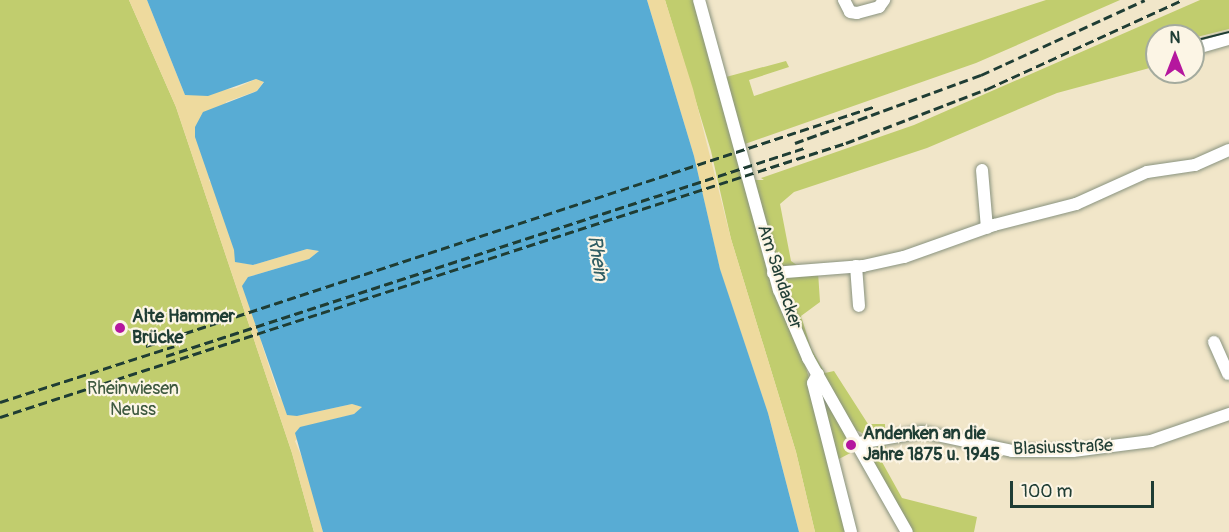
<!DOCTYPE html>
<html>
<head>
<meta charset="utf-8">
<style>
	body { margin:0 }
	#map { position:relative; width:1229px; height:532px; overflow:hidden; background:#f1e6c9; font-family:Pangolin,sans-serif }
	div>[style] { position:absolute }
	.green>* { inset:0; background:#c1cd6e }
	.sand>* { inset:0; background:#eeda9e }
	.water>* { inset:0; background:#58acd4 }
	.roads { filter:drop-shadow(0 0 2px #88927e) drop-shadow(0 0 2px #88927e) }
	.minor>* { height:12px; margin:-6px; padding:0 6px; transform-origin:6px; border-radius:6px; background:#fff }
	.tram>* { height:1.5px; margin:-0.75px; padding:0 0.75px; transform-origin:0.75px; border-radius:0.75px; background:#1f3d34 }
	.rail>* { height:3px; margin-top:-1.5px; transform-origin:0; background:repeating-linear-gradient(90deg,#1f3d34 0 9px,transparent 0 13.5px) }
	.dots>* { width:16px; height:16px; translate:-50% -50%; box-sizing:border-box; border:3px solid #fcf5e5; border-radius:50% }
	span { translate:-50% -50%; white-space:nowrap; text-align:center; line-height:1.15; -webkit-text-stroke:4.5px #fcf5e5; paint-order:stroke }
	.street-label { font-size:18px; color:#1f3d34 }
	.poi-label { font-size:18px; color:#1f3d34; font-weight:700 }
	.left { translate:0 -50%; text-align:left }
	.park-label { font-size:18px; color:#3f5a40 }
	.water-label { font-size:20px; color:#305e64; font-style:italic }
	.north { position:absolute; left:1145px; top:24px; width:60px; height:60px; box-sizing:border-box; background:#fcf5e5; border:2px solid #a4ab9e; border-radius:50%; rotate:0deg; font-size:16px; font-weight:700; line-height:24px; text-align:center; color:#1f3d34 }
	.north::after { content:''; display:block; margin:auto; width:21px; height:27px; background:#b5179e; clip-path:polygon(50% 0,100% 100%,50% 72%,0 100%) }
	.scale { position:absolute; left:1010px; top:481px; width:144px; height:27px; box-sizing:border-box; border:3px solid #1f3d34; border-top:0; padding-left:8px; font-size:18px; line-height:21px; white-space:nowrap; color:#1f3d34; -webkit-text-stroke:4px #fcf5e5; paint-order:stroke }
</style>
</head>
<body>
<div id="map">
	<div class="green">
		<i style="clip-path:polygon(0 0,129px 0,176px 107px,292px 453px,314px 532px,0 532px)"></i>
		<i style="clip-path:polygon(665px 0,697px 0,809px 378px,849px 532px,815px 532px,796px 452px,731px 239px,711px 151px)"></i>
		<i style="clip-path:polygon(1046px 0,1120px 0,976px 63px,742px 145px,726px 77px,786px 61px,789px 67px,749px 80px,754px 96px)"></i>
		<i style="clip-path:polygon(1200px 0,1229px 0,1229px 29px,1193px 38px,1157px 36px,1157px 66px,1057px 93px,927px 148px,794px 192px,780px 204px,791px 261px,801px 268px,780px 269px,775px 265px,753px 180px,764px 180px,761px 178px,914px 125px)"></i>
		<i style="clip-path:polygon(818px 272px,820px 302px,801px 316px,811px 348px,825px 373px,834px 371px,868px 424px,885px 424px,885px 434px,868px 436px,856px 430px,814px 363px,782px 283px,785px 277px)"></i>
		<i style="clip-path:polygon(817px 385px,858px 449px,837px 460px)"></i>
		<i style="clip-path:polygon(885px 443px,886px 450px,877px 453px,902px 498px,977px 517px,974px 532px,911px 532px,872px 460px,871px 450px)"></i>
	</div>
	<div class="sand">
		<i style="clip-path:polygon(129px 0,147px 0,185px 95px,236px 88px,256px 79px,264px 81px,257px 91px,226px 102px,209px 181px,213px 183px,238px 262px,253px 265px,307px 249px,319px 251px,309px 259px,248px 277px,262px 345px,279px 396px,297px 416px,352px 404px,363px 407px,354px 414px,315px 424px,295px 441px,310px 477px,323px 532px,314px 532px,292px 453px,176px 107px)"></i>
		<i style="clip-path:polygon(647px 0,665px 0,693px 89px,731px 239px,796px 452px,815px 532px,799px 532px,768px 413px,720px 270px,694px 156px)"></i>
	</div>
	<div class="water">
		<i style="clip-path:polygon(147px 0,647px 0,694px 156px,720px 269px,768px 413px,799px 532px,323px 532px,295px 433px,300px 427px,354px 414px,362px 407px,352px 404px,297px 416px,287px 415px,242px 286px,248px 277px,309px 259px,319px 251px,307px 249px,253px 265px,235px 262px,234px 250px,195px 137px,195px 127px,203px 112px,257px 91px,264px 82px,256px 79px,208px 96px,185px 95px)"></i>
	</div>
	<div class="roads">
		<div class="minor">
			<i style="left:699px;top:0;width:301px;rotate:74.6deg"></i>
			<i style="left:779px;top:290px;width:74px;rotate:66.9deg"></i>
			<i style="left:808px;top:358px;width:200px;rotate:60.4deg"></i>
			<i style="left:844px;top:0;width:13px;rotate:63deg"></i>
			<i style="left:850px;top:12px;width:7px;rotate:8deg"></i>
			<i style="left:857px;top:13px;width:23px;rotate:-15deg"></i>
			<i style="left:879px;top:7px;width:9px;rotate:-54deg"></i>
			<i style="left:1193px;top:49px;width:37px;rotate:-16deg"></i>
			<i style="left:982px;top:170px;width:58px;rotate:85.1deg"></i>
			<i style="left:856px;top:266px;width:40px;rotate:85.7deg"></i>
			<i style="left:773px;top:273px;width:90px;rotate:-4.4deg"></i>
			<i style="left:863px;top:266px;width:42px;rotate:-12.4deg"></i>
			<i style="left:904px;top:257px;width:96px;rotate:-19.6deg"></i>
			<i style="left:994px;top:225px;width:85px;rotate:-14.4deg"></i>
			<i style="left:1076px;top:204px;width:78px;rotate:-24.3deg"></i>
			<i style="left:1147px;top:172px;width:49px;rotate:-8.3deg"></i>
			<i style="left:1195px;top:165px;width:37px;rotate:-24deg"></i>
			<i style="left:1214px;top:342px;width:35px;rotate:66deg"></i>
			<i style="left:818px;top:374px;width:10px;rotate:119deg"></i>
			<i style="left:813px;top:383px;width:154px;rotate:75.7deg"></i>
			<i style="left:859px;top:443px;width:64px;rotate:-9.9deg"></i>
			<i style="left:922px;top:432px;width:92px;rotate:11.9deg"></i>
			<i style="left:1012px;top:451px;width:61px"></i>
			<i style="left:1073px;top:451px;width:79px;rotate:-7.3deg"></i>
			<i style="left:1151px;top:441px;width:83px;rotate:-19.1deg"></i>
		</div>
	</div>
	<div class="tram">
		<i style="left:1193px;top:41px;width:37px;rotate:-14deg"></i>
	</div>
	<div class="rail">
		<i style="left:795px;top:143px;width:198px;rotate:-20.1deg"></i>
		<i style="left:981px;top:75px;width:180px;rotate:-24.6deg"></i>
		<i style="left:146px;top:346px;width:768px;rotate:-18.2deg"></i>
		<i style="left:166px;top:356px;width:674px;rotate:-18.06deg"></i>
		<i style="left:0;top:402px;width:183px;rotate:-17.8deg"></i>
		<i style="left:0;top:417px;width:889px;rotate:-17.95deg"></i>
		<i style="left:846px;top:143px;width:151px;rotate:-21deg"></i>
		<i style="left:987px;top:89px;width:214px;rotate:-24.5deg"></i>
	</div>
	<div class="dots">
		<i style="left:120px;top:328px;background:#b5179e"></i>
		<i style="left:851px;top:445px;background:#b5179e"></i>
	</div>
	<div class="street-label">
		<span style="left:779px;top:277px;rotate:72deg">Am Sandacker</span>
		<span style="left:1063px;top:448px;rotate:-2deg">Blasiusstraße</span>
	</div>
	<div class="poi-label">
		<span class="left" style="left:132px;top:328px">Alte Hammer<br>Brücke</span>
		<span class="left" style="left:863px;top:445px">Andenken an die<br>Jahre 1875 u. 1945</span>
	</div>
	<div class="park-label">
		<span style="left:133px;top:400px">Rheinwiesen<br>Neuss</span>
	</div>
	<div class="water-label">
		<span style="left:598px;top:258px;rotate:81deg">Rhein</span>
	</div>
	<div class="north">N</div>
	<div class="scale">100 m</div>
</div>
</body>
</html>
